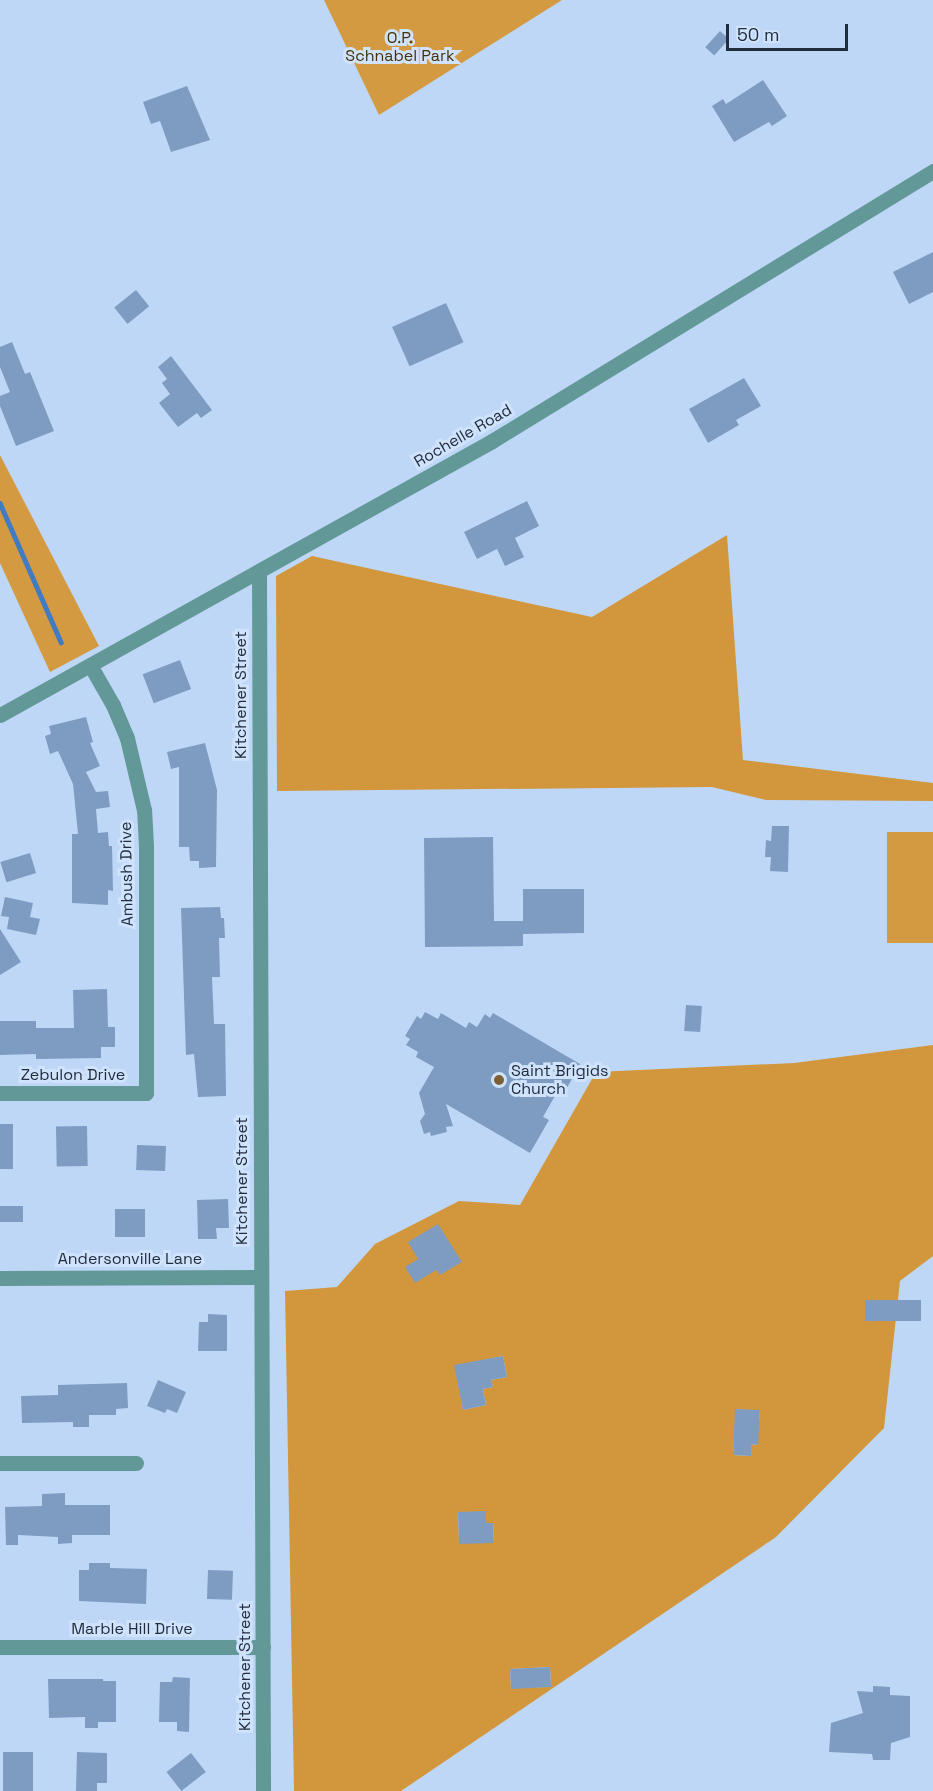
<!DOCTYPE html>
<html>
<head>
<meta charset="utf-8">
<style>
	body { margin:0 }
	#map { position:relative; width:933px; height:1791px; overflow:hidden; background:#bed7f7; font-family:"Space Grotesk",sans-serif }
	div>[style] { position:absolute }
	.green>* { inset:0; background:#d49a41; transform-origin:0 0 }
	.forest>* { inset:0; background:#d2973c }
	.stream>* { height:4.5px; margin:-2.25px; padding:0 2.25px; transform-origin:2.25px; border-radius:2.25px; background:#407bc3 }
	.building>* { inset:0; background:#7e9cc2; transform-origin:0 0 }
	.minor>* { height:15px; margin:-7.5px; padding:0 7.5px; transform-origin:7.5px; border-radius:7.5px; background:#629897 }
	.dots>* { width:16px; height:16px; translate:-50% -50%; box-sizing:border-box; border:3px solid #d0e3fc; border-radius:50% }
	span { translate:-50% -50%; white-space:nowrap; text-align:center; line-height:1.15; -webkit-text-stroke:6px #d0e3fc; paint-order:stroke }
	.park-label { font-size:16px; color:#472f08 }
	.street-label { font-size:16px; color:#212d3d }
	.poi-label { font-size:16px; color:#212d3d }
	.left { translate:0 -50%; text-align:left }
	.scale { position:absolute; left:726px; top:24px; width:122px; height:27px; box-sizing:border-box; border:3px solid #212d3d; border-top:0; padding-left:8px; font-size:18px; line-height:21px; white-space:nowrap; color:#212d3d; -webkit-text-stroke:4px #d0e3fc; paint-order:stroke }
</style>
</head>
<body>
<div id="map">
	<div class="green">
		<i style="clip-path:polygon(324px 0,562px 0,379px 115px)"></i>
		<i style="clip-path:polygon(0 455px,99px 646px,50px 672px,0 563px)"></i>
		<i style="left:887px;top:832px;width:46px;height:111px"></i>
	</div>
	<div class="forest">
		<i style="clip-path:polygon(727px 535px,743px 760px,933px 783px,933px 801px,766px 800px,712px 787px,277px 791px,276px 576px,312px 556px,592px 617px)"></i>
		<i style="clip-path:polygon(evenodd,933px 1045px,933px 1256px,900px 1281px,884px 1428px,776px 1537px,401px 1791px,294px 1791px,285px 1291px,337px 1287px,375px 1244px,459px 1201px,520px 1205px,596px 1072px,794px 1063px,933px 1045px,503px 1356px,507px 1377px,491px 1380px,493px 1387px,483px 1389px,486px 1405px,463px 1410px,455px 1366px,503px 1356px,933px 1045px,736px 1409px,760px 1411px,757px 1445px,751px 1444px,750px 1456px,733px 1455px,736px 1409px,933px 1045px,458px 1512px,486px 1523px,493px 1523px,494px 1542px,459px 1543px,458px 1512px,933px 1045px,550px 1667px,551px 1687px,511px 1688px,510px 1669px,550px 1667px)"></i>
	</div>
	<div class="stream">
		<i style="left:0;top:503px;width:152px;rotate:66.3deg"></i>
	</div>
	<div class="building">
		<i style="left:720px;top:31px;width:12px;height:22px;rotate:42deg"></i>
		<i style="clip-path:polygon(763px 80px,787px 116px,772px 126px,769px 122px,734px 142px,712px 106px,723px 99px,726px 104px)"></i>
		<i style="clip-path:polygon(187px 86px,210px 140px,171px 152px,160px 121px,151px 124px,143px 102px)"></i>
		<i style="clip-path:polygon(933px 252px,933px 292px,909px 304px,893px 272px)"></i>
		<i style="left:136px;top:290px;width:21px;height:28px;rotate:51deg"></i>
		<i style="left:446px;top:303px;width:43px;height:59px;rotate:66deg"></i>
		<i style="clip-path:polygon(12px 342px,25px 374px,30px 372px,54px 431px,16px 446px,0 406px,0 396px,10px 392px,0 367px,0 347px)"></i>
		<i style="clip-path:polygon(171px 356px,212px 410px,201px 418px,197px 413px,178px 427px,159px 403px,170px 394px,162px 383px,167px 379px,158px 367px)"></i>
		<i style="clip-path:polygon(744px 378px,761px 406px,736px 420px,739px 425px,708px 443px,689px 409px)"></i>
		<i style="clip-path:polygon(527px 501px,539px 526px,515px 538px,524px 557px,505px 566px,497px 549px,477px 559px,464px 532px)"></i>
		<i style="left:180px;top:660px;width:31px;height:40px;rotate:69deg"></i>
		<i style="clip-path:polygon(86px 717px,93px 742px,90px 743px,100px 766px,86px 772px,96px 792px,108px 791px,110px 807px,96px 809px,98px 833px,108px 832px,109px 846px,112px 846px,113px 891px,108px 890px,108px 905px,72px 903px,72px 834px,78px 834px,73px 784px,58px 751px,50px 754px,45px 736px,51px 734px,49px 726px)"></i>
		<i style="clip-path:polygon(205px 743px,217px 790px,216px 867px,199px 868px,199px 861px,190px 861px,189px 847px,179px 847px,179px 767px,171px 769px,167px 752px)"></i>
		<i style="clip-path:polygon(772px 826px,789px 826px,788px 872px,770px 871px,771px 857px,765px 857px,766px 840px,771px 841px)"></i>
		<i style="clip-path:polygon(493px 837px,494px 921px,523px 921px,523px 889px,584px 889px,584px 933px,523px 934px,523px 946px,425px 947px,424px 838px)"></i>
		<i style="left:30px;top:853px;width:21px;height:31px;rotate:73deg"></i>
		<i style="clip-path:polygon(5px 897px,33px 903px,30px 917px,40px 919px,36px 935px,7px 929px,9px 917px,1px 916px)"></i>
		<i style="clip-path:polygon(220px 907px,221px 918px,224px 918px,225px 938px,219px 938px,220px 977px,212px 977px,214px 1024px,225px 1024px,226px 1096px,198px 1097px,194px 1054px,186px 1055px,181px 908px)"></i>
		<i style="clip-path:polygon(0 929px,21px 962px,0 975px)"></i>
		<i style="clip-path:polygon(107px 989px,108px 1027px,115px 1027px,115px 1047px,101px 1047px,101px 1058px,36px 1059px,36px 1054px,0 1055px,0 1021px,36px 1021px,36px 1028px,74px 1028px,73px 990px)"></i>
		<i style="left:686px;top:1005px;width:16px;height:26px;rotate:4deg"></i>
		<i style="clip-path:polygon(425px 1012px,438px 1019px,441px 1013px,466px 1028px,469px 1022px,477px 1027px,485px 1014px,490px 1018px,493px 1013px,580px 1064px,562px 1097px,556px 1094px,543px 1117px,549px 1120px,530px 1153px,446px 1104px,453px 1126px,446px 1127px,447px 1132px,431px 1136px,430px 1132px,424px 1134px,420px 1121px,425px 1114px,419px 1093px,434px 1067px,416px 1057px,418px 1052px,406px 1045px,410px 1039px,405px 1036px,417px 1016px,421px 1019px)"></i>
		<i style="left:0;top:1124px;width:13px;height:45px"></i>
		<i style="left:87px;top:1126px;width:40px;height:31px;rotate:89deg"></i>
		<i style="left:137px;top:1145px;width:29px;height:25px;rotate:2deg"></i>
		<i style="clip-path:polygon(228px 1199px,229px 1228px,216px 1228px,217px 1239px,198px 1239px,197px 1200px)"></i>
		<i style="left:0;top:1206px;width:23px;height:16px"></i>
		<i style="left:145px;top:1209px;width:28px;height:30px;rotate:90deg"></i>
		<i style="clip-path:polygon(438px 1224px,462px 1262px,440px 1275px,436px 1270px,415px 1283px,405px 1267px,418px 1259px,408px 1242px)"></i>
		<i style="left:921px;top:1300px;width:21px;height:56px;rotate:90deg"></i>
		<i style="clip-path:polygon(208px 1314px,227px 1315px,227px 1351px,198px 1351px,199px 1322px,208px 1322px)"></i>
		<i style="clip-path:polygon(503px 1356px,507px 1377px,491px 1380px,493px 1387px,483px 1389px,486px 1405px,463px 1410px,454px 1365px)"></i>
		<i style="clip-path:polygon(158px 1380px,186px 1392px,177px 1413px,167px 1409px,165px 1413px,147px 1406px)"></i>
		<i style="clip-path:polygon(127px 1383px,128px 1408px,116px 1409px,116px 1415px,89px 1415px,89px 1427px,73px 1427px,73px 1422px,22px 1423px,21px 1396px,58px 1395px,58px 1385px)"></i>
		<i style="clip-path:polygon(735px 1409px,760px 1410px,758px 1445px,751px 1444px,751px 1456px,733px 1455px)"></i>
		<i style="clip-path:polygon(65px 1493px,65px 1505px,110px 1505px,110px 1535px,72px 1535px,72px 1543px,58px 1544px,58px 1537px,18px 1535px,18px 1545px,6px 1545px,5px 1507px,42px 1506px,42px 1494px)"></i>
		<i style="clip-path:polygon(486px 1511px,486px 1523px,493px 1523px,494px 1543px,459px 1544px,458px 1512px)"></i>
		<i style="clip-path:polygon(89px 1563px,110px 1563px,110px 1568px,147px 1569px,146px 1604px,79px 1601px,79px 1570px,89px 1570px)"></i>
		<i style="left:208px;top:1570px;width:25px;height:29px;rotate:2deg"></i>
		<i style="left:550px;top:1667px;width:20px;height:40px;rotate:87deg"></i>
		<i style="clip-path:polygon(173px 1677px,190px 1678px,189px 1732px,177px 1731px,177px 1722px,159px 1722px,160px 1682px,172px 1682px)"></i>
		<i style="clip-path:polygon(48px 1679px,103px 1679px,103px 1681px,116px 1681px,116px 1722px,98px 1722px,98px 1728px,85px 1728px,85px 1717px,49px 1718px)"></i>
		<i style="clip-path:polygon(873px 1686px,890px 1687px,890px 1695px,910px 1696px,910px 1737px,891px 1743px,890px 1760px,873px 1760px,872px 1754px,829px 1752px,831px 1723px,863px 1713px,857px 1691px,873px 1692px)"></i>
		<i style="left:3px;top:1752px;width:30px;height:39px"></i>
		<i style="clip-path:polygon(77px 1752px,107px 1753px,107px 1783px,97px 1783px,97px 1791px,76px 1791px)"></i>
		<i style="left:191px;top:1753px;width:24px;height:31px;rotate:52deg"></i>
	</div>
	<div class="minor">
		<i style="left:259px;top:571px;width:1220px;rotate:89.81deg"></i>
		<i style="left:0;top:715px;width:563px;rotate:-29.11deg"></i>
		<i style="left:492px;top:441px;width:517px;rotate:-31.48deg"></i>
		<i style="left:0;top:1093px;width:146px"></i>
		<i style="left:146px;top:1093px;width:247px;rotate:-90deg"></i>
		<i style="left:146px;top:846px;width:36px;rotate:-93deg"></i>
		<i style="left:144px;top:810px;width:74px;rotate:-103.3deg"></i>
		<i style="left:127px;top:738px;width:36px;rotate:-113deg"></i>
		<i style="left:113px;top:705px;width:46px;rotate:-119.9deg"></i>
		<i style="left:0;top:1278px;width:260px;rotate:-0.2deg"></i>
		<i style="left:0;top:1463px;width:136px"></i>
		<i style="left:0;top:1647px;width:263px"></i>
	</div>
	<div class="dots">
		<i style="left:499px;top:1080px;background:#7d5f33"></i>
	</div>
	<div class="park-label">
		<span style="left:400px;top:47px">O.P.<br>Schnabel Park</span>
	</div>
	<div class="street-label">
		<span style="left:463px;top:436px;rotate:-30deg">Rochelle Road</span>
		<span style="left:241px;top:695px;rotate:-90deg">Kitchener Street</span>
		<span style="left:127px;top:874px;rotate:-91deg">Ambush Drive</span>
		<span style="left:73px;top:1075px">Zebulon Drive</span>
		<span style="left:242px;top:1181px;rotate:-90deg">Kitchener Street</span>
		<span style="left:130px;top:1259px">Andersonville Lane</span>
		<span style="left:132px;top:1629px">Marble Hill Drive</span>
		<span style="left:245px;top:1667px;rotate:-90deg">Kitchener Street</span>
	</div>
	<div class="poi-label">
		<span class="left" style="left:511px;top:1080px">Saint Brigids<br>Church</span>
	</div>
	<div class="scale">50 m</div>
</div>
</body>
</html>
